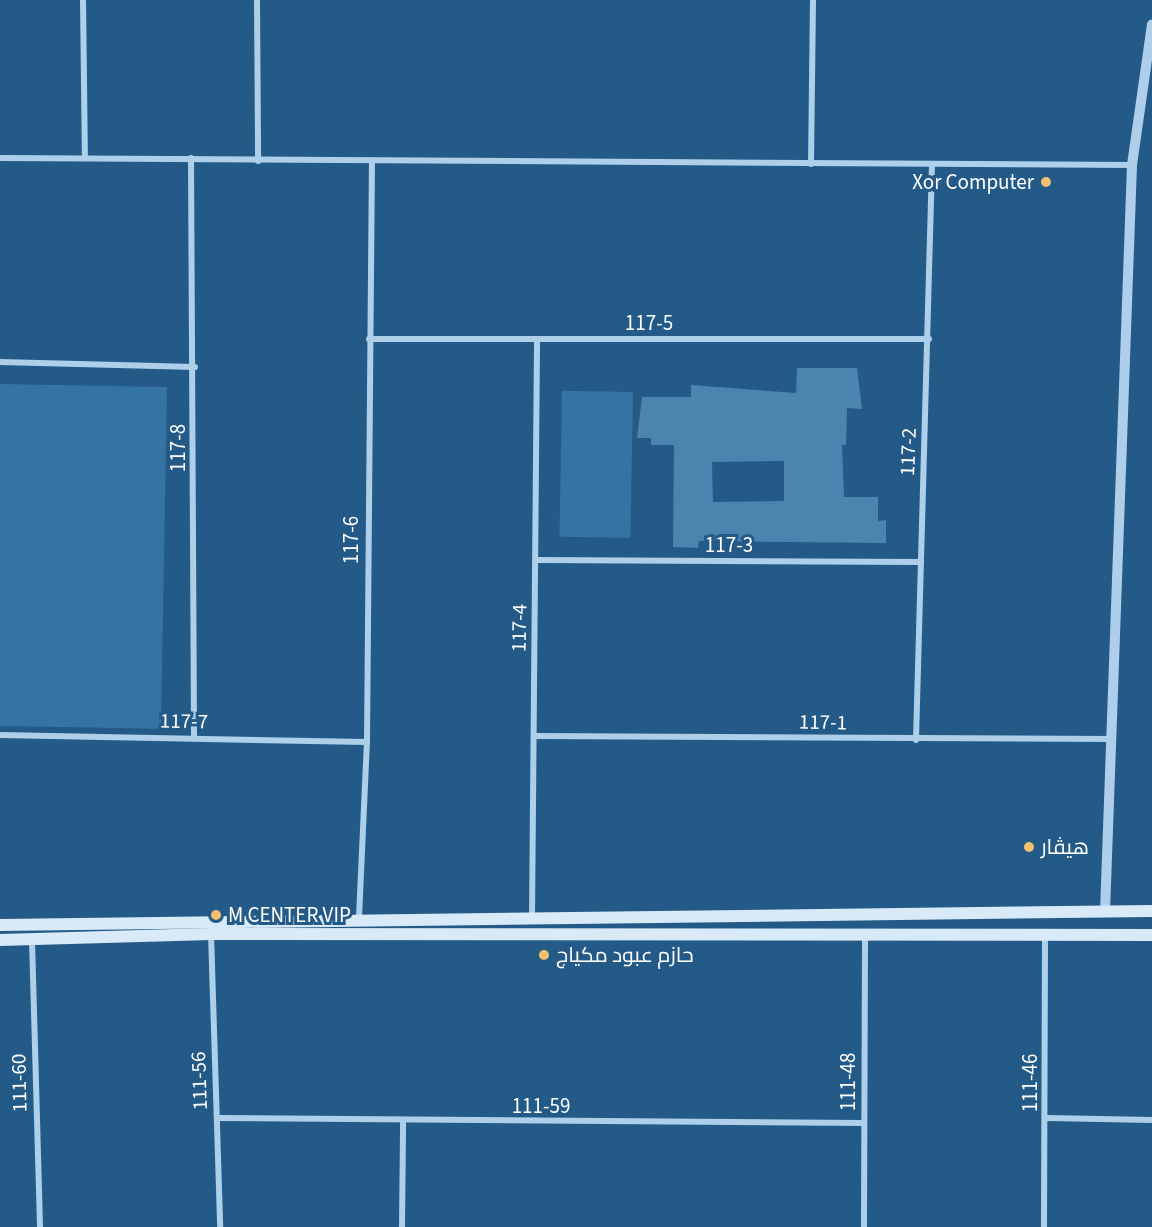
<!DOCTYPE html>
<html>
<head>
<meta charset="utf-8">
<style>
	body { margin:0 }
	#map { position:relative; width:1152px; height:1227px; overflow:hidden; background:#235a87; font-family:"Source Sans 3",Cairo,sans-serif }
	div>[style] { position:absolute }
	.green>* { inset:0; background:#3473a3; transform-origin:0 0 }
	.building>* { inset:0; background:#4b84af }
	.minor>* { height:6px; margin:-3px; padding:0 3px; transform-origin:3px; border-radius:3px; background:#adcfe9 }
	.tertiary>* { height:10px; margin:-5px; padding:0 5px; transform-origin:5px; border-radius:5px; background:#adcfe9 }
	.secondary>* { height:12px; margin:-6px; padding:0 6px; transform-origin:6px; border-radius:6px; background:#d8e9f8 }
	.dots>* { width:16px; height:16px; translate:-50% -50%; box-sizing:border-box; border:3px solid #235a87; border-radius:50% }
	span { translate:-50% -50%; white-space:nowrap; text-align:center; line-height:1.15; -webkit-text-stroke:6px #235a87; paint-order:stroke }
	.poi-label { font-size:21px; color:#fff }
	.right { translate:-100% -50%; text-align:right }
	.left { translate:0 -50%; text-align:left }
	.street-label { font-size:21px; color:#fff }
</style>
</head>
<body>
<div id="map">
	<div class="green">
		<i style="left:0;top:384px;width:167px;height:342px;rotate:1deg"></i>
		<i style="left:633px;top:392px;width:146px;height:71px;rotate:91deg"></i>
	</div>
	<div class="building">
		<i style="clip-path:polygon(evenodd,797px 368px,857px 368px,862px 409px,847px 408px,846px 445px,842px 445px,844px 497px,878px 497px,878px 521px,886px 520px,886px 543px,699px 541px,698px 548px,673px 547px,674px 445px,651px 445px,651px 438px,637px 438px,642px 397px,691px 397px,691px 385px,796px 393px,797px 368px,784px 461px,784px 501px,713px 502px,712px 462px,784px 461px)"></i>
	</div>
	<div class="minor">
		<i style="left:83px;top:0;width:157px;rotate:89.3deg"></i>
		<i style="left:257px;top:0;width:161px;rotate:89.6deg"></i>
		<i style="left:0;top:158px;width:1132px;rotate:0.35deg"></i>
		<i style="left:191px;top:158px;width:580px;rotate:89.7deg"></i>
		<i style="left:811px;top:164px;width:164px;rotate:-89.3deg"></i>
		<i style="left:369px;top:339px;width:560px"></i>
		<i style="left:0;top:362px;width:195px;rotate:1.5deg"></i>
		<i style="left:536px;top:560px;width:385px;rotate:0.3deg"></i>
		<i style="left:0;top:735px;width:367px;rotate:1.1deg"></i>
		<i style="left:535px;top:736px;width:576px;rotate:0.3deg"></i>
		<i style="left:916px;top:740px;width:576px;rotate:-88.41deg"></i>
		<i style="left:359px;top:917px;width:175px;rotate:-87.4deg"></i>
		<i style="left:367px;top:742px;width:580px;rotate:-89.51deg"></i>
		<i style="left:532px;top:918px;width:578px;rotate:-89.5deg"></i>
		<i style="left:211px;top:934px;width:293px;rotate:88.2deg"></i>
		<i style="left:32px;top:940px;width:287px;rotate:88.4deg"></i>
		<i style="left:217px;top:1118px;width:647px;rotate:0.44deg"></i>
		<i style="left:1047px;top:1118px;width:105px;rotate:1.1deg"></i>
		<i style="left:402px;top:1227px;width:104px;rotate:-89.4deg"></i>
		<i style="left:864px;top:1227px;width:290px;rotate:-89.8deg"></i>
		<i style="left:1044px;top:1227px;width:289px;rotate:-89.8deg"></i>
	</div>
	<div class="tertiary">
		<i style="left:1105px;top:912px;width:747px;rotate:-87.93deg"></i>
		<i style="left:1132px;top:165px;width:142px;rotate:-81.9deg"></i>
	</div>
	<div class="secondary">
		<i style="left:0;top:925px;width:1152px;rotate:-0.7deg"></i>
		<i style="left:0;top:940px;width:211px;rotate:-1.6deg"></i>
		<i style="left:211px;top:934px;width:941px;rotate:0.06deg"></i>
	</div>
	<div class="dots">
		<i style="left:1046px;top:182px;background:#f5bf70"></i>
		<i style="left:1029px;top:847px;background:#f5bf70"></i>
		<i style="left:216px;top:915px;background:#f5bf70"></i>
		<i style="left:544px;top:955px;background:#f5bf70"></i>
	</div>
	<div class="poi-label">
		<span class="right" style="left:1034px;top:182px">Xor Computer</span>
		<span class="left" style="left:1041px;top:847px">هيڤار</span>
		<span class="left" style="left:228px;top:915px">M CENTER VIP</span>
		<span class="left" style="left:556px;top:955px">حازم عبود مكياج</span>
	</div>
	<div class="street-label">
		<span style="left:649px;top:323px">117-5</span>
		<span style="left:178px;top:448px;rotate:-90deg">117-8</span>
		<span style="left:908px;top:452px;rotate:-88deg">117-2</span>
		<span style="left:351px;top:540px;rotate:-90deg">117-6</span>
		<span style="left:729px;top:545px">117-3</span>
		<span style="left:519px;top:628px;rotate:-89deg">117-4</span>
		<span style="left:184px;top:721px;rotate:1deg">117-7</span>
		<span style="left:823px;top:722px;rotate:1deg">117-1</span>
		<span style="left:199px;top:1081px;rotate:-92deg">111-56</span>
		<span style="left:848px;top:1082px;rotate:-90deg">111-48</span>
		<span style="left:19px;top:1083px;rotate:-91deg">111-60</span>
		<span style="left:1030px;top:1083px;rotate:-90deg">111-46</span>
		<span style="left:541px;top:1106px">111-59</span>
	</div>
</div>
</body>
</html>
